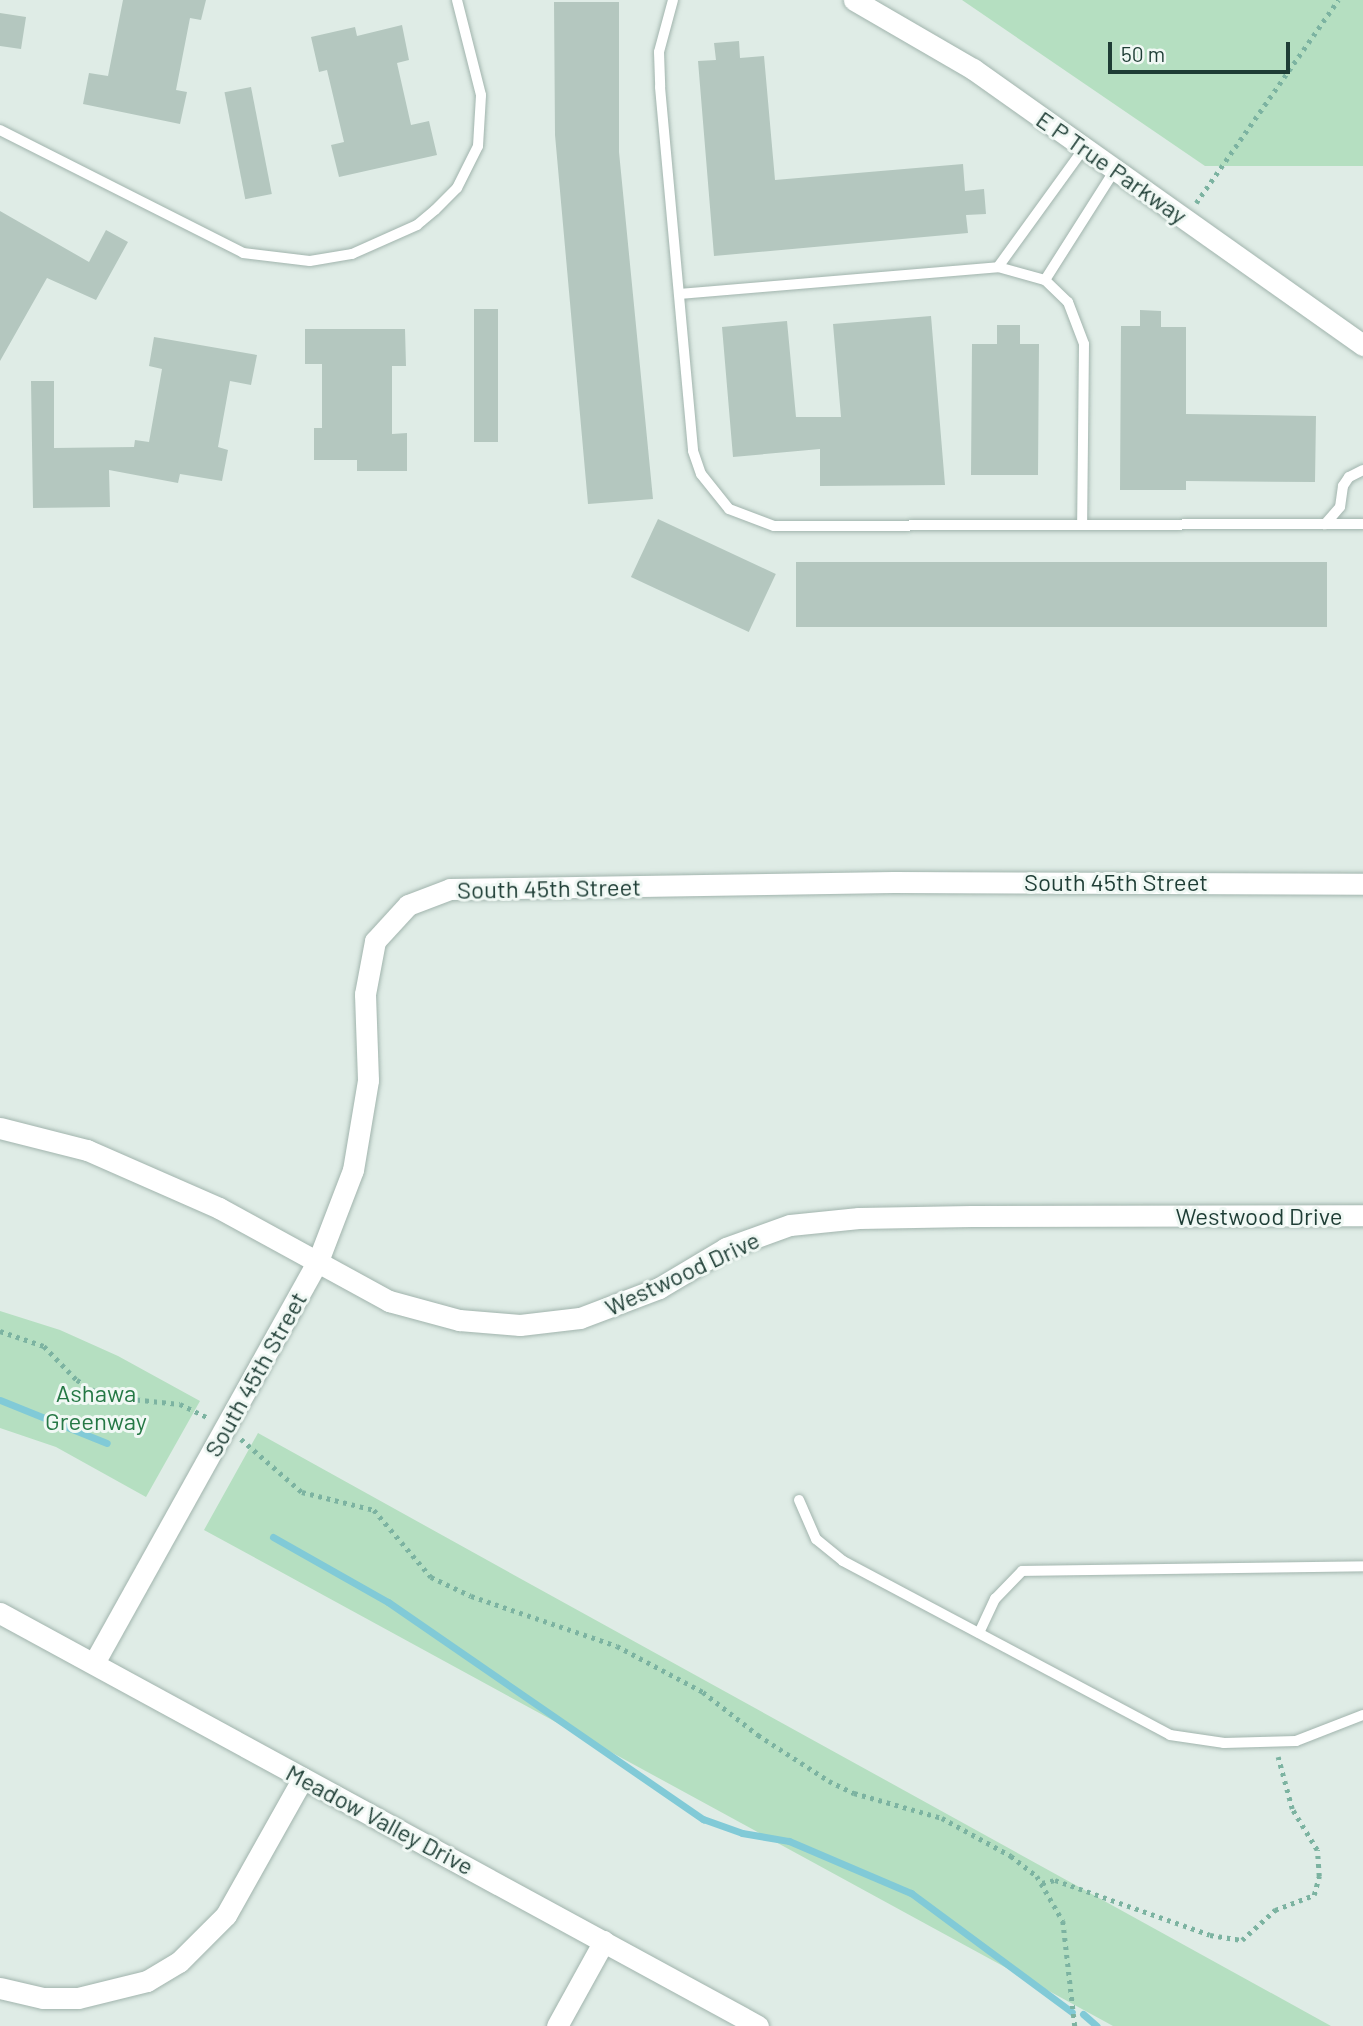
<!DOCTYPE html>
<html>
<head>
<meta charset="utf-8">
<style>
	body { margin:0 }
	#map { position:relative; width:1363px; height:2026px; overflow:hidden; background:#dfece6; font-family:Barlow,sans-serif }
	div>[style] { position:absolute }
	.green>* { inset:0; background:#b5dfc1 }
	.stream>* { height:7px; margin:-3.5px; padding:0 3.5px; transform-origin:3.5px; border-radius:3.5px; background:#81cad7 }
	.building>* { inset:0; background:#b4c7bf; transform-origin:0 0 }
	.path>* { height:4.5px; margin-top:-2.25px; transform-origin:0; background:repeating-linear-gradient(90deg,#7cb3a1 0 3.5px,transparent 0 8.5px) }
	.roads { filter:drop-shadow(0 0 2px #a1b4ad) drop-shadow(0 0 2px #a1b4ad) }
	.lane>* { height:10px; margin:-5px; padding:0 5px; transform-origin:5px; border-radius:5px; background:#fff }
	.street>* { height:21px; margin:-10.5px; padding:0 10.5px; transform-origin:10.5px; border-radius:10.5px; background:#fff }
	.secondary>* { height:21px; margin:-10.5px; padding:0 10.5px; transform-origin:10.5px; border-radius:10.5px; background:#fff }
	span { translate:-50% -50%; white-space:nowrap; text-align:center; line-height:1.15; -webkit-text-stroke:6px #f0f8f4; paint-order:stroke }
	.street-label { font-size:24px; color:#1e3d35 }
	.park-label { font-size:24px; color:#257845 }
	.scale { position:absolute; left:1108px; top:42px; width:182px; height:32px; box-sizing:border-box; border:4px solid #1e3d35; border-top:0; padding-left:9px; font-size:21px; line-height:24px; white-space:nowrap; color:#1e3d35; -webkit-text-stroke:5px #f0f8f4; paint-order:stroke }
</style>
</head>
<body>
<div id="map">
	<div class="green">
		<i style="clip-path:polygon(962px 0,1363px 0,1363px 166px,1205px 166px)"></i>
		<i style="clip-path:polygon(0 1311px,60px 1330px,118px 1356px,200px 1401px,146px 1497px,56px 1447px,0 1428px)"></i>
		<i style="clip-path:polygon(258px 1433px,532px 1585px,1331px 2026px,1113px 2026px,204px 1530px)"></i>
	</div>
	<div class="stream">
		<i style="left:0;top:1400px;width:115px;rotate:21.9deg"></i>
		<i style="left:273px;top:1537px;width:132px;rotate:29.5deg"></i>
		<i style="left:388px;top:1602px;width:383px;rotate:34.6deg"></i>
		<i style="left:703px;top:1819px;width:41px;rotate:19.7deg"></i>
		<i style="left:742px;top:1833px;width:48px;rotate:9.7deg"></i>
		<i style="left:789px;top:1841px;width:133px;rotate:23.1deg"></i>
		<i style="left:911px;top:1893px;width:200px;rotate:36.5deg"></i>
		<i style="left:1083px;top:2014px;width:18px;rotate:41deg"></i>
	</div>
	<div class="building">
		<i style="clip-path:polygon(123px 0,206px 0,201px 20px,190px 18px,176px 90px,187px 92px,180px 124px,83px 104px,89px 73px,108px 76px)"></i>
		<i style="clip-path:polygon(554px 2px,619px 2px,619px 152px,653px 499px,588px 504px,555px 135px)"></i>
		<i style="clip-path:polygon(0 13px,26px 17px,21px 49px,0 46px)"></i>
		<i style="clip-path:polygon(402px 25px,409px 60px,397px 63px,411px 125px,429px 121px,437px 155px,339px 177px,331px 145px,344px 142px,327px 70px,319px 72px,311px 37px,355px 27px,357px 36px)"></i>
		<i style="clip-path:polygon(739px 41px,740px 58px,764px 56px,775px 180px,963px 164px,965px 191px,984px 189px,986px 214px,966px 215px,968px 233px,714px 256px,698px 61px,716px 60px,714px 43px)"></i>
		<i style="left:251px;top:87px;width:109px;height:27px;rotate:79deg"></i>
		<i style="clip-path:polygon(0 211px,89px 262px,106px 230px,128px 242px,96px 300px,47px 278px,0 361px)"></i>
		<i style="left:474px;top:309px;width:24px;height:133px"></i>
		<i style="clip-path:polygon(1140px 310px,1161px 311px,1161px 327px,1186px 327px,1186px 414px,1316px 416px,1315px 482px,1186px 481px,1186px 490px,1120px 490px,1121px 326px,1140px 326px)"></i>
		<i style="clip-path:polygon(931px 316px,945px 485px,820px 486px,820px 449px,733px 457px,722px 327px,787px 321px,796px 417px,841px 417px,833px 324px)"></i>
		<i style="clip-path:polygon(997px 325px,1020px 325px,1020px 344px,1039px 344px,1038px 475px,971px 475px,972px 344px,997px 344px)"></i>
		<i style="clip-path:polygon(305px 329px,405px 329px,406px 366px,392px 366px,392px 434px,407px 433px,407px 471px,357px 471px,357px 460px,314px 460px,314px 428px,322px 428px,322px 364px,305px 364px)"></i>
		<i style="clip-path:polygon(154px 337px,257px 355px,251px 385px,230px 381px,218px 447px,228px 450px,222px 481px,180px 474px,178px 483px,109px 470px,110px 507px,33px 508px,31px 381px,54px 381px,54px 448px,134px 447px,135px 440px,149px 442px,162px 369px,149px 366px)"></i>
		<i style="left:658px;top:519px;width:130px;height:64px;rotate:25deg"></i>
		<i style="left:796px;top:562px;width:531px;height:65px"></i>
	</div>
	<div class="path">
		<i style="left:1196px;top:203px;width:248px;rotate:-55deg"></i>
		<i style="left:0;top:1331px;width:46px;rotate:18.8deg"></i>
		<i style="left:44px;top:1346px;width:47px;rotate:45.9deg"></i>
		<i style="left:77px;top:1380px;width:31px;rotate:32deg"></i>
		<i style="left:103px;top:1396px;width:77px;rotate:5.9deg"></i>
		<i style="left:180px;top:1404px;width:30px;rotate:26deg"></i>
		<i style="left:241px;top:1439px;width:81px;rotate:41deg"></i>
		<i style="left:302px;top:1492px;width:74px;rotate:14deg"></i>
		<i style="left:374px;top:1510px;width:88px;rotate:49.6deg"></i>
		<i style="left:431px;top:1577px;width:44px;rotate:25.4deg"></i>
		<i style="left:471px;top:1596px;width:154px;rotate:18.9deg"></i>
		<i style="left:617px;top:1646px;width:98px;rotate:28.1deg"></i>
		<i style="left:703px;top:1692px;width:70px;rotate:38deg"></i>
		<i style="left:758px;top:1735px;width:85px;rotate:32.9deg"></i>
		<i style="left:829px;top:1781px;width:28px;rotate:26deg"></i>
		<i style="left:854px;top:1793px;width:91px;rotate:15.9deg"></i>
		<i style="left:942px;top:1818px;width:79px;rotate:28.8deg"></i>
		<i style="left:1011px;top:1856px;width:33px;rotate:38deg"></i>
		<i style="left:1037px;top:1876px;width:52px;rotate:60deg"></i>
		<i style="left:1063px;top:1921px;width:106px;rotate:83.5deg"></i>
		<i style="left:1042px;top:1883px;width:13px;rotate:-13deg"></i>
		<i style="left:1055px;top:1880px;width:164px;rotate:19.5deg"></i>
		<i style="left:1210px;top:1935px;width:32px;rotate:9deg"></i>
		<i style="left:1242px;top:1940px;width:45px;rotate:-42.3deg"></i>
		<i style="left:1275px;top:1910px;width:42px;rotate:-21deg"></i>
		<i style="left:1314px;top:1895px;width:20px;rotate:-75deg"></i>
		<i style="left:1319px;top:1876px;width:26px;rotate:-94deg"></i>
		<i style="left:1317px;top:1850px;width:48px;rotate:-121.4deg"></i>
		<i style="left:1292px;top:1809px;width:54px;rotate:-105.1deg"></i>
	</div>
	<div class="roads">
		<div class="lane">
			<i style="left:673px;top:0;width:54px;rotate:105.1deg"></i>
			<i style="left:659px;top:52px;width:35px;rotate:88deg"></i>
			<i style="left:660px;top:87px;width:365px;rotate:84.8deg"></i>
			<i style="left:693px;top:451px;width:24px;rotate:71deg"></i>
			<i style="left:701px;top:474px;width:45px;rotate:51.3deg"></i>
			<i style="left:729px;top:509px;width:48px;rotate:20.7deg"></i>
			<i style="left:774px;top:526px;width:551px;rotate:-0.21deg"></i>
			<i style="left:0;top:130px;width:272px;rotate:26.8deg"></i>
			<i style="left:243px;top:253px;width:67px;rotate:6.8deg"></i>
			<i style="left:310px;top:261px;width:43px;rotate:-9.5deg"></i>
			<i style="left:352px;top:254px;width:71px;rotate:-24deg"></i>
			<i style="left:417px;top:225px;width:23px;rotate:-40deg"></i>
			<i style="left:435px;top:210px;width:31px;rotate:-45deg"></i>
			<i style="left:457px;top:188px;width:47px;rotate:-63.4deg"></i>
			<i style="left:478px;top:146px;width:51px;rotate:-86.6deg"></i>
			<i style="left:481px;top:95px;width:98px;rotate:-104.2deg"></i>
			<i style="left:998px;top:267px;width:148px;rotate:-54.1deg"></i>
			<i style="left:1045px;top:280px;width:133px;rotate:-57.6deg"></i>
			<i style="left:679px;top:294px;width:320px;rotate:-4.8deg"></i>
			<i style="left:998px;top:267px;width:49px;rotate:15.5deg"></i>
			<i style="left:1045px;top:280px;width:32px;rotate:44deg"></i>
			<i style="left:1068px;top:302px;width:45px;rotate:69.1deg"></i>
			<i style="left:1084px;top:344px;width:180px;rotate:90.6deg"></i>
			<i style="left:1363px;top:470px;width:16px;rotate:153deg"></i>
			<i style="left:1349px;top:477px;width:11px;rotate:124deg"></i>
			<i style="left:1343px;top:486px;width:21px;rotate:98deg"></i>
			<i style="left:1340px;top:507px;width:23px;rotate:131deg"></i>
			<i style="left:1325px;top:524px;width:38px"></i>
			<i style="left:799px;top:1500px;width:43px;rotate:66.4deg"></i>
			<i style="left:816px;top:1539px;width:35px;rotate:39deg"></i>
			<i style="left:843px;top:1561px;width:370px;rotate:28deg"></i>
			<i style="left:1170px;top:1735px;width:55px;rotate:8.4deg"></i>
			<i style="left:1224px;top:1743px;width:72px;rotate:-1.6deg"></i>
			<i style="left:1296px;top:1741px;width:72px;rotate:-21.2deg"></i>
			<i style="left:979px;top:1633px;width:38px;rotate:-65deg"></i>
			<i style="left:995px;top:1599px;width:39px;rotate:-46deg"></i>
			<i style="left:1022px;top:1571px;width:341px;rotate:-0.8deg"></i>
		</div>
		<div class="street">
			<i style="left:0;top:1128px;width:90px;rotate:14.2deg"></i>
			<i style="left:87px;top:1150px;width:144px;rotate:23.7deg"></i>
			<i style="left:219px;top:1208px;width:194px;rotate:28.7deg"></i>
			<i style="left:389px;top:1301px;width:73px;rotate:15.2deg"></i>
			<i style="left:459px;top:1320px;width:61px;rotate:4.7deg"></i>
			<i style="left:520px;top:1325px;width:60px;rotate:-6.7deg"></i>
			<i style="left:580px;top:1318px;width:85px;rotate:-20.8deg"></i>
			<i style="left:659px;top:1288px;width:78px;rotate:-30.8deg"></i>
			<i style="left:726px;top:1248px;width:68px;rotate:-19.8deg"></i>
			<i style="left:790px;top:1225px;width:69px;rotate:-5.8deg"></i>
			<i style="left:859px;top:1218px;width:112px;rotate:-1deg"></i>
			<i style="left:971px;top:1216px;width:392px;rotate:-0.1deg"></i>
			<i style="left:0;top:1613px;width:863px;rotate:28.58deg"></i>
			<i style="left:94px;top:1663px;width:460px;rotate:-60.9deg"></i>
			<i style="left:318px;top:1261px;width:97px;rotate:-69deg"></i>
			<i style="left:353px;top:1170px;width:91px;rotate:-80.5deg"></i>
			<i style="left:368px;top:1080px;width:86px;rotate:-92deg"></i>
			<i style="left:365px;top:994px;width:54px;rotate:-79.3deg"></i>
			<i style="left:375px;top:941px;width:49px;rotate:-47.5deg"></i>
			<i style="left:408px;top:905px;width:45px;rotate:-20.9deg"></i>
			<i style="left:450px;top:889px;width:443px;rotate:-0.9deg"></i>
			<i style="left:893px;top:882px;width:470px;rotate:0.2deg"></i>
			<i style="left:0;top:1988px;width:44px;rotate:13.1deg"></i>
			<i style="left:43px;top:1998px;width:35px"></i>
			<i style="left:78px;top:1998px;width:71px;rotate:-13.8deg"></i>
			<i style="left:147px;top:1981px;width:37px;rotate:-31deg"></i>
			<i style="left:179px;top:1962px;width:66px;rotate:-45deg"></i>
			<i style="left:226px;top:1915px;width:157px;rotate:-60.7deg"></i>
			<i style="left:557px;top:2026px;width:97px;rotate:-61.1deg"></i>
		</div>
		<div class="secondary">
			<i style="left:854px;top:0;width:138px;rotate:30.1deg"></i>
			<i style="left:973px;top:69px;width:478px;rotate:35.3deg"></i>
		</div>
	</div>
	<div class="street-label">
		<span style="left:1112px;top:167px;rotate:35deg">E P True Parkway</span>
		<span style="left:1116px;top:882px">South 45th Street</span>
		<span style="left:549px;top:888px;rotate:-1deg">South 45th Street</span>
		<span style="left:1259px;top:1216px">Westwood Drive</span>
		<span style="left:682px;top:1273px;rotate:-25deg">Westwood Drive</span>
		<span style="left:255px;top:1374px;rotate:-61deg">South 45th Street</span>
		<span style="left:380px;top:1819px;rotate:28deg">Meadow Valley Drive</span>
	</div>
	<div class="park-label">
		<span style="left:96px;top:1407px">Ashawa<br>Greenway</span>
	</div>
	<div class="scale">50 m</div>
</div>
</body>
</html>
